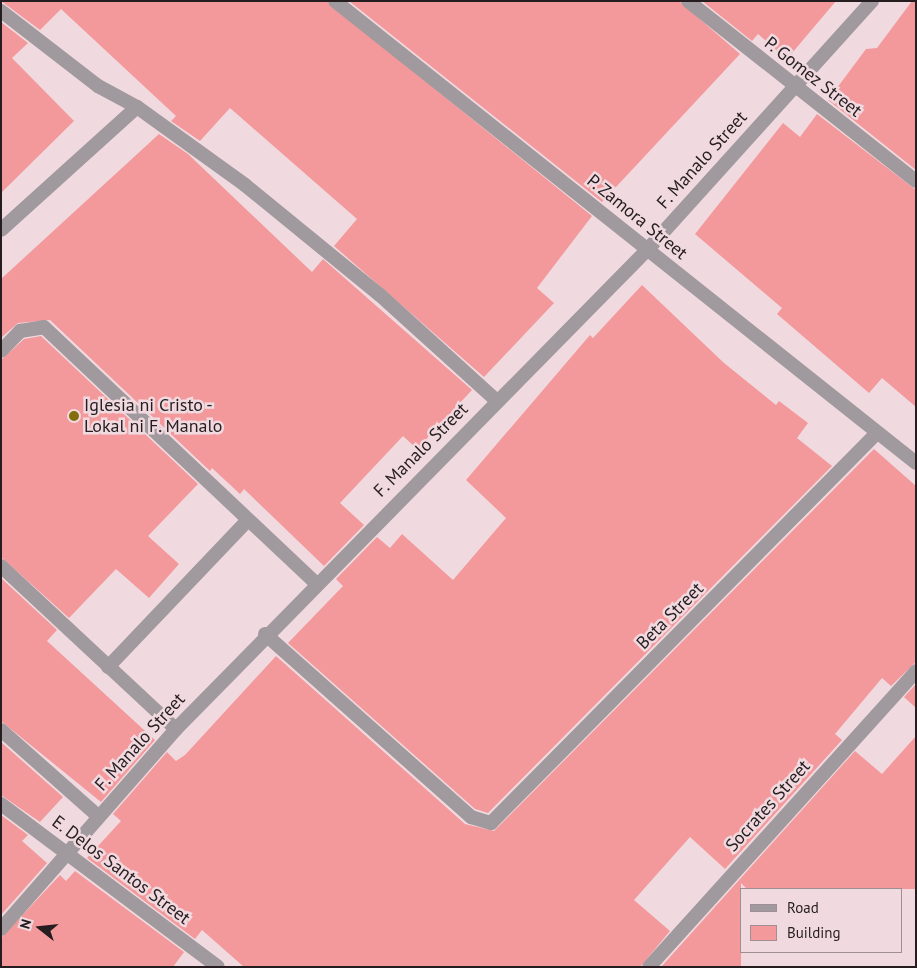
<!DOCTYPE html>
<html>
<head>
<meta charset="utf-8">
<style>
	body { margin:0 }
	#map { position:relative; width:917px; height:968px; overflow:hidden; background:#f0dae0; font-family:"PT Sans",sans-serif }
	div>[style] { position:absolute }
	.building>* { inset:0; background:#f3999b }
	.service>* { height:14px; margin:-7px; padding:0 7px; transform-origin:7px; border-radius:7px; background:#a0999d }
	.minor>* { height:14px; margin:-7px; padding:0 7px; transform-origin:7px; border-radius:7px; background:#a0999d }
	.tertiary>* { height:14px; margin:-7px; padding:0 7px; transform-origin:7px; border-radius:7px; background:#a0999d }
	.dots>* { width:14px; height:14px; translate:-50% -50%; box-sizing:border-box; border:2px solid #f0dae0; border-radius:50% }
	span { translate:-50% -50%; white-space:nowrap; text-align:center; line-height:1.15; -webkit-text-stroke:5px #f0dae0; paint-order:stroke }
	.street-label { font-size:18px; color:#251d1f }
	.poi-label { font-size:18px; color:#251d1f }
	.left { translate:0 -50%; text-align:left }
	.frame { position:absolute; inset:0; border:2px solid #251d1f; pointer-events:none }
	.legend { position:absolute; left:740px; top:888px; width:162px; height:65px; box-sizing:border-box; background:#f0dae0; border:1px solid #9f8e93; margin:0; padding:6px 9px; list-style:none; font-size:15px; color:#251d1f }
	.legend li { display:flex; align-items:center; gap:10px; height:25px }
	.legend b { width:25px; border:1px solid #9f8e93 }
	.north { position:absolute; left:15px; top:903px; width:50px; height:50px; -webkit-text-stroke:4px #f0dae0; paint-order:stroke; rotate:286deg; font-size:14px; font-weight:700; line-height:20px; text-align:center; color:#251d1f }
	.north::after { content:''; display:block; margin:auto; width:18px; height:22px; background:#251d1f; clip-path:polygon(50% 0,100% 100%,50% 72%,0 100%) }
</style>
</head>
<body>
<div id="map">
	<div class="building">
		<i style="clip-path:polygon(1px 1px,326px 1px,592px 216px,537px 288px,554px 303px,484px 377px,334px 246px,357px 219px,230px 108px,200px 141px,171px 121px,176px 116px,61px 9px,40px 30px)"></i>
		<i style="clip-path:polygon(349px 1px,679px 1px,740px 54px,602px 202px)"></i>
		<i style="clip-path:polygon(702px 1px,836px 1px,787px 59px,758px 34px,752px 41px)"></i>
		<i style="clip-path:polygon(912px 1px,916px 1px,916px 170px,828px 100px,866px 49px,877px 48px)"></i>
		<i style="clip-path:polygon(1px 22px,28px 43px,12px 58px,74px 121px,1px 193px)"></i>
		<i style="clip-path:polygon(817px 114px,916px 190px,916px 407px,882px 378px,869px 393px,777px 314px,782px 308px,695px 234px,783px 123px,800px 137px)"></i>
		<i style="clip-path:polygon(159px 134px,188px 154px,312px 272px,323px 259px,472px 390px,417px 449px,403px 436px,340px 503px,364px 525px,324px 566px,244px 489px,240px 494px,212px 468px,210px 471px,50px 320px,18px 323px,1px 338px,1px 279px)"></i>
		<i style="clip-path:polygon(642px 285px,724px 363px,776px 405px,779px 401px,808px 423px,797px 438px,832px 466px,488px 813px,475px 809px,288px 643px,343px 586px,336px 579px,377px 537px,390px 548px,402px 534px,453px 580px,506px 518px,466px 480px,590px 335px,593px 338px)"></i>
		<i style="clip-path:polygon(41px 336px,198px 484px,148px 536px,179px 564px,149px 598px,116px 569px,69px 618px,1px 557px,1px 360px,24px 339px)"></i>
		<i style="clip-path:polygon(874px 449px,916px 486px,916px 662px,891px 686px,882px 678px,835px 734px,842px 740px,725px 869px,690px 837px,634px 900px,670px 931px,640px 967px,244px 967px,202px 930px,195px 939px,87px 858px,121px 821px,113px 814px,167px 752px,176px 761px,185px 755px,276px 656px,465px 824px,494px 831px)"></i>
		<i style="clip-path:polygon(1px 578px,57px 630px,47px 641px,155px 740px,101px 802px,1px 721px)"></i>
		<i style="clip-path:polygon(916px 684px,916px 708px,904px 697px)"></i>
		<i style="clip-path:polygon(916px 736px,916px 889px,747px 889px,741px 883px,741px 967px,661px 967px,855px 751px,882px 774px)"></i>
		<i style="clip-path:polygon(1px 742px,63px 797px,40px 822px,1px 795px)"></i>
		<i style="clip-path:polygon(1px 815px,28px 835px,22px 841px,47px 863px,1px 915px)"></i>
		<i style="clip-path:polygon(75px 871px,184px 952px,173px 967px,1px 967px,1px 938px,60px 875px,66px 881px)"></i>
	</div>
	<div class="service">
		<i style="left:1px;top:351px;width:28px;rotate:-46deg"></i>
		<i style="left:20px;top:331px;width:24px;rotate:-9deg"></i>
		<i style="left:44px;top:327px;width:374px;rotate:43.3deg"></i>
		<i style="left:1px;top:566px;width:239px;rotate:43deg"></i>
		<i style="left:108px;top:667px;width:200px;rotate:-46.4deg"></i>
		<i style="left:1px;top:730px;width:130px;rotate:41.6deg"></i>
	</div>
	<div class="minor">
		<i style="left:335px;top:1px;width:742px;rotate:38.49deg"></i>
		<i style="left:688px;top:1px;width:290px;rotate:38.3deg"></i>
		<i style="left:1px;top:11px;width:123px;rotate:37.7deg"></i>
		<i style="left:98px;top:86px;width:44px;rotate:28.3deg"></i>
		<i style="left:137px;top:107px;width:183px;rotate:137.9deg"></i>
		<i style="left:137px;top:107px;width:133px;rotate:35.8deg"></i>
		<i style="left:245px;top:185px;width:174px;rotate:39.2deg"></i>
		<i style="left:380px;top:295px;width:158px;rotate:42.2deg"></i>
		<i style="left:265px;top:634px;width:276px;rotate:41.6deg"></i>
		<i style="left:471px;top:817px;width:21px;rotate:17deg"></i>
		<i style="left:491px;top:823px;width:547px;rotate:-45.3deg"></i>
		<i style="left:1px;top:804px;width:271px;rotate:36.9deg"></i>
		<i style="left:649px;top:967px;width:399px;rotate:-47.9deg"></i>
	</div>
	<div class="tertiary">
		<i style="left:1px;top:929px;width:266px;rotate:-48.8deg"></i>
		<i style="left:176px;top:729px;width:673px;rotate:-45.48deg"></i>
		<i style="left:648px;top:249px;width:334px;rotate:-47.9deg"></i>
	</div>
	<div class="dots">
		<i style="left:74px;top:416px;background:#846d0a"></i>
	</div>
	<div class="street-label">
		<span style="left:813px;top:77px;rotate:38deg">P. Gomez Street</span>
		<span style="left:702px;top:160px;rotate:-48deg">F. Manalo Street</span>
		<span style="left:637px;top:217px;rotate:39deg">P. Zamora Street</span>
		<span style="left:421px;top:450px;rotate:-45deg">F. Manalo Street</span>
		<span style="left:670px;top:616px;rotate:-45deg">Beta Street</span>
		<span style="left:140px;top:742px;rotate:-48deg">F. Manalo Street</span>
		<span style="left:768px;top:806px;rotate:-48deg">Socrates Street</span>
		<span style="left:121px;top:870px;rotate:37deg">E. Delos Santos Street</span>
	</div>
	<div class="poi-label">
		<span class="left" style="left:84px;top:416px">Iglesia ni Cristo -<br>Lokal ni F. Manalo</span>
	</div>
	<div class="frame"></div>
	<ul class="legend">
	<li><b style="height:6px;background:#a0999d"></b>Road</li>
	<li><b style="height:14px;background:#f3999b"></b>Building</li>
	</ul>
	<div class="north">N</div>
</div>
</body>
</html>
